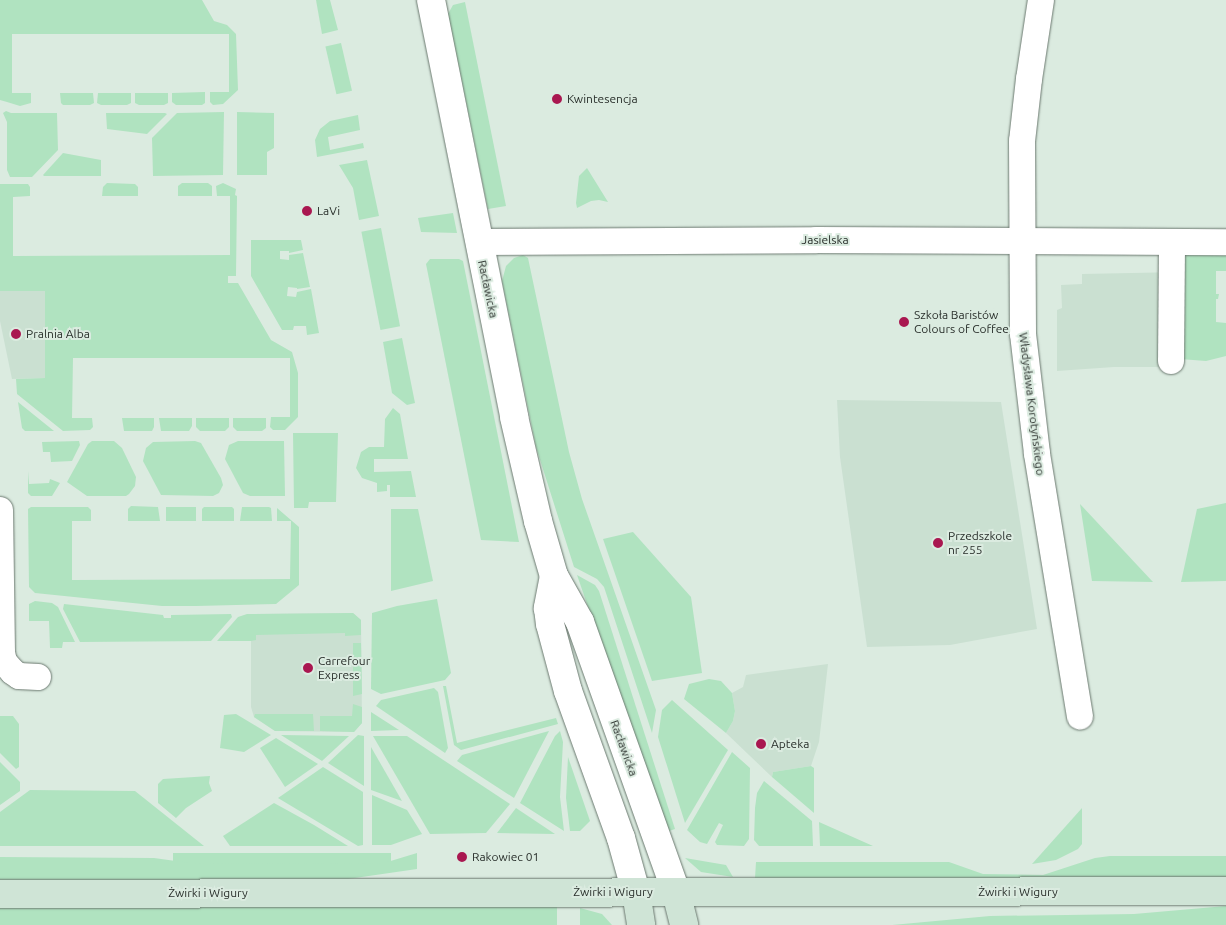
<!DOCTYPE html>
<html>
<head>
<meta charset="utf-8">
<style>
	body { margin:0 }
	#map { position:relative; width:1226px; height:925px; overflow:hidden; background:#dbebe0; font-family:Ubuntu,sans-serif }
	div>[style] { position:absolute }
	.built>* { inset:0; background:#cae0d1 }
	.green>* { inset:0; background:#b0e3c0; transform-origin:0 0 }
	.roads { filter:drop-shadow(0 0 1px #6c7970) drop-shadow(0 0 1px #6c7970) }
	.minor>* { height:26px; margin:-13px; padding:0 13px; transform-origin:13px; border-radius:13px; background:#fff }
	.tertiary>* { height:28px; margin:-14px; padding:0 14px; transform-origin:14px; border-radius:14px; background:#fff }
	.secondary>* { height:28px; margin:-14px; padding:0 14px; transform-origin:14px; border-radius:14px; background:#cfe4d6 }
	.dots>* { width:14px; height:14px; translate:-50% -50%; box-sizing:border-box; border:2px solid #dbebe0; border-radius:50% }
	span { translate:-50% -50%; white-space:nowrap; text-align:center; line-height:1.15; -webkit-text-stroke:4px #dbebe0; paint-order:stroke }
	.poi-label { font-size:12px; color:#292f2b }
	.left { translate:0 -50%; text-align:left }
	.street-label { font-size:12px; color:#292f2b }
</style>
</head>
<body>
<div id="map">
	<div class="built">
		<i style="clip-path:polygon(1181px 272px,1180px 367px,1114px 367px,1057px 371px,1057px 310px,1062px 308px,1061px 285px,1082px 284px,1082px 274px)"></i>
		<i style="clip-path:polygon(0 291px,45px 291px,45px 378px,12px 379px,0 321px)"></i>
		<i style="clip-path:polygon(837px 400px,1001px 402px,1037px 629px,950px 645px,867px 647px,840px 457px)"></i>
		<i style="clip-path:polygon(353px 613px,361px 620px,362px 723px,354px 732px,275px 731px,254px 717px,251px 707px,251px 614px)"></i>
		<i style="clip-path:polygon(828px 664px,819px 742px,811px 766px,773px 772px,772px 777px,726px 733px,733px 721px,735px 711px,732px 693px,743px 687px,746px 675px)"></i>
	</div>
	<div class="green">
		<i style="clip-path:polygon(0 0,202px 0,214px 21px,227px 25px,236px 34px,238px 90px,223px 104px,213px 105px,210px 102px,210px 92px,229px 92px,229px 34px,12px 34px,12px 93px,31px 93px,31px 103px,20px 106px,7px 102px,0 100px)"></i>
		<i style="clip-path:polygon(316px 0,330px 0,338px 30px,322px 34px)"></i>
		<i style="clip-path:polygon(465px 2px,506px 206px,488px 209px,448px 14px,453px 5px)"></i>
		<i style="left:341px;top:43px;width:49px;height:16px;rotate:77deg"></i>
		<i style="clip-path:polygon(205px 92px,205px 103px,202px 105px,176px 105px,172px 102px,172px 93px)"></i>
		<i style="clip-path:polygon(60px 93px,93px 93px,94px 103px,90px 105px,63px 105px,61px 103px)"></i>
		<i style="clip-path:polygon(98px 93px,131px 93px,131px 103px,127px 105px,101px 105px,97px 103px)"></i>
		<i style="clip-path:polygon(135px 93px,168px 93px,168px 103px,164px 105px,139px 105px,135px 103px)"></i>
		<i style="clip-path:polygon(6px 111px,11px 113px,57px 113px,58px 150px,32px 177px,10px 177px,7px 170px,7px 122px,3px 113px)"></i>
		<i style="clip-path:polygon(224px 112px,223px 175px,153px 176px,152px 138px,177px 113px)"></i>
		<i style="clip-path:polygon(237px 112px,274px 113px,274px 148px,267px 152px,267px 175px,237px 175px)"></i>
		<i style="clip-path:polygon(106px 113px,165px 113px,167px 114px,147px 134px,107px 129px)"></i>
		<i style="clip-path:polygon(358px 115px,360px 130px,328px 137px,330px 150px,363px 143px,364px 148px,317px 157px,315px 140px,320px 129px,330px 121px)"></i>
		<i style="clip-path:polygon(63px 153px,101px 160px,101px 176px,44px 176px,43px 175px)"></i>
		<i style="clip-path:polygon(367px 160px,379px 216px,359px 220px,353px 188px,339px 165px)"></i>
		<i style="clip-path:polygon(587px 168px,608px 202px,599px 200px,591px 201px,577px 208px,576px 203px,579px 176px)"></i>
		<i style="clip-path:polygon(107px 183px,135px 184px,138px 187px,138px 196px,102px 196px,103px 187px)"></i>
		<i style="clip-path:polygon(182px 183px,208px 183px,212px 186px,212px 196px,178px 196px,178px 186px)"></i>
		<i style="clip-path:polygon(223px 183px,236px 189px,235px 195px,237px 196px,236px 276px,228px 276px,228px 283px,238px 283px,271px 340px,292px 352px,298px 373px,298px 417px,285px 430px,273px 430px,270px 427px,271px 417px,290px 417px,290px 358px,73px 358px,72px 418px,92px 418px,93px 427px,90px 430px,63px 431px,17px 394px,16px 379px,45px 378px,45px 291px,0 291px,0 184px,28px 184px,30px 187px,30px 196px,13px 197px,13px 256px,230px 255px,230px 196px,217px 196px,216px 186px)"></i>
		<i style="clip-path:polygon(453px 213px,457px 233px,421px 232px,418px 218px)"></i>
		<i style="left:381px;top:228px;width:100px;height:20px;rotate:79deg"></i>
		<i style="clip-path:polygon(251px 240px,301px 240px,303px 250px,289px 253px,289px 251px,280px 251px,280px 259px,289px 260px,289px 255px,303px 253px,310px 287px,297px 289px,297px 288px,288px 287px,287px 296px,296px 297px,297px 292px,311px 289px,319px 333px,307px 335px,306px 326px,294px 326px,293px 330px,282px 330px,251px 276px)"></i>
		<i style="clip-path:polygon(1226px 252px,1226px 271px,1216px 271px,1216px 294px,1219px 294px,1218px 299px,1216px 299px,1216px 322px,1226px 323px,1226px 356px,1206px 361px,1180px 359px,1181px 254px)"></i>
		<i style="clip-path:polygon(523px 255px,528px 258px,569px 452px,582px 499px,656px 710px,652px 733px,604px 587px,597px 579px,574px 567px,536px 447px,502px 281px,506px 266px,514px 258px)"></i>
		<i style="clip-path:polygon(430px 259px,459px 259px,463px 261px,519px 542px,481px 540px,426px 264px)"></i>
		<i style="clip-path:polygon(402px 338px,415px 403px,407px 405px,392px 393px,383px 342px)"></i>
		<i style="clip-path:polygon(18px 402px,54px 431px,25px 431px,22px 428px)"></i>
		<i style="clip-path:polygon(393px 408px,400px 414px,408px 459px,374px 459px,374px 472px,411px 471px,416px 497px,390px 497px,390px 485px,387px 485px,387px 491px,377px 492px,377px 483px,362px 478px,356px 468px,361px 452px,369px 447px,384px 447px,385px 419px)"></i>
		<i style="clip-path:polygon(122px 418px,154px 418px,154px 427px,152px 431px,124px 431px)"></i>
		<i style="clip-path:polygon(159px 418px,192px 418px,192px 426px,189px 431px,161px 431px)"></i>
		<i style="clip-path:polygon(196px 418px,229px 418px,229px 427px,225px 431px,200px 431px,196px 427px)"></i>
		<i style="clip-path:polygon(233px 418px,266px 418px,266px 428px,262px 431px,237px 431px,233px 427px)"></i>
		<i style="clip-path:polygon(293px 433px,338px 433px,336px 502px,309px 502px,308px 508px,294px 508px)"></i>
		<i style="clip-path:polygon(79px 441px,80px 445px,72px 461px,51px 462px,50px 452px,43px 452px,42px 442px)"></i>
		<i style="clip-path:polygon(92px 441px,114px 441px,122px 448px,136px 477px,135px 486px,129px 494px,126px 496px,87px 496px,67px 482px,88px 444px)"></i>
		<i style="clip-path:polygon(238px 441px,284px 441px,285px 496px,250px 496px,243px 493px,225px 459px,229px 445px)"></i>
		<i style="clip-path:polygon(153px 442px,195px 441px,201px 443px,221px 478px,223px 485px,219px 493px,213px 496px,161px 495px,143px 461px,146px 448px)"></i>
		<i style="clip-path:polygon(28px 471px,29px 484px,49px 483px,50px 479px,60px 483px,52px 496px,31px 496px,28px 493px)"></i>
		<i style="clip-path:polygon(1226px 503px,1226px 581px,1181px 582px,1197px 509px)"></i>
		<i style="clip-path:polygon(1080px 504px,1153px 582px,1092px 581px)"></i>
		<i style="clip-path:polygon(131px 506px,158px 507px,160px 521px,128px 521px,128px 509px)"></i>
		<i style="clip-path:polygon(31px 507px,88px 507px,91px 510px,91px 521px,72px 521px,72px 580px,290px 579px,291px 521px,277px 521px,277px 508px,299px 527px,299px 585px,276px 604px,196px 606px,162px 606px,35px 593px,29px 587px,28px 509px)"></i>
		<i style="left:166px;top:507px;width:30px;height:14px"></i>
		<i style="clip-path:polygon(204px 507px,232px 507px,234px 509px,234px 521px,202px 521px,202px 509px)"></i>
		<i style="clip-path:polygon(242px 507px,269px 507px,271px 508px,272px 521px,240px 521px)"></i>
		<i style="clip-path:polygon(391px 509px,418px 509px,433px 581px,391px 591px)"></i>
		<i style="clip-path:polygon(633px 532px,691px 597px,702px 673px,652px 681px,603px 539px)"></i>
		<i style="clip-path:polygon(577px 575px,595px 585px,599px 591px,675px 829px,666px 832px)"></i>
		<i style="clip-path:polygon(437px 599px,451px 673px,445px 680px,381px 694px,371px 689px,372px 613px,397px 606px)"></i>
		<i style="clip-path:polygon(35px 601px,52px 603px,58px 607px,75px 642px,63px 642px,62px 648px,50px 648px,49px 621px,29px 621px,29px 604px)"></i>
		<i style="clip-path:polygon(64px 604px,163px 615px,164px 618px,171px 618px,171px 615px,231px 614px,232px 617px,211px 641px,80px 642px,63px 609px)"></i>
		<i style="clip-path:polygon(353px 613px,361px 620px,361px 635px,345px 636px,345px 633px,256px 635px,256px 640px,251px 641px,217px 641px,238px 617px,247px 614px)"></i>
		<i style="clip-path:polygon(353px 643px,361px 643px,362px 694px,353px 696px)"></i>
		<i style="clip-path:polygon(709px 679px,721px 681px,732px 693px,735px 711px,733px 721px,726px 733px,684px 699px,689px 684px)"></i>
		<i style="clip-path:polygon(443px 686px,446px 686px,457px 743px,556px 718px,558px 724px,461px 750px,454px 745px)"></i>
		<i style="clip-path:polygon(434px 688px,438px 692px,448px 748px,445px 753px,376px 706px,381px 700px)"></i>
		<i style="clip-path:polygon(672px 700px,728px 750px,685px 823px,658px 737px,662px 710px)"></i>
		<i style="clip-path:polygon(353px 704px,362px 707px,362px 723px,354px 732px,320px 731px,320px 716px,352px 716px)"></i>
		<i style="clip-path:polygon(371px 712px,399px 730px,371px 731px)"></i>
		<i style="clip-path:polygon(236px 714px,271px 735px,244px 752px,220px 748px,224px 715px)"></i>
		<i style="clip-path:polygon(255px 714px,313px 714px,314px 731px,275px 731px,254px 717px)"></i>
		<i style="clip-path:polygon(0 716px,13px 716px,19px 724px,19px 767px,16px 769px,0 753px)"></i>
		<i style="clip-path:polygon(549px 731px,514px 798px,457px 761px,462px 755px)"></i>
		<i style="clip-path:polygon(560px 731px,563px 742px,560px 797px,564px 831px,520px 803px,555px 736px)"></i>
		<i style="clip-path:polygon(281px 735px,349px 736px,322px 761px)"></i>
		<i style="clip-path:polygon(358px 735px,364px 736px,364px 786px,328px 763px)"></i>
		<i style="clip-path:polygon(373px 736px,407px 736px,510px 804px,486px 833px,430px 834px)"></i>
		<i style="clip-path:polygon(276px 738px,318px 764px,285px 787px,260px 748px)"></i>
		<i style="clip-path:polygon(371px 747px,402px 801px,371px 790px)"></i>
		<i style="clip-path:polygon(732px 752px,750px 768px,749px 839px,744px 846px,717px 845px,715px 842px,723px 825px,719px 823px,707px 844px,700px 842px,687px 830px)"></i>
		<i style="clip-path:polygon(568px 757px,590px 821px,580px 831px,570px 831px,566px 798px)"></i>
		<i style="clip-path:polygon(0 762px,20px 782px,20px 791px,0 805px)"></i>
		<i style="clip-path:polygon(811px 766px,814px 768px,814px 813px,772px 777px,773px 772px)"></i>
		<i style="clip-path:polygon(323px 767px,363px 792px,363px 845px,358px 846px,278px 798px)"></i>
		<i style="clip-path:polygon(210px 776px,209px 783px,212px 791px,186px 808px,176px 818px,158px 803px,158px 784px,163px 779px)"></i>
		<i style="clip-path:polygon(764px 781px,812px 821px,813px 846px,759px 846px,754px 840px,755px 808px,757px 793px)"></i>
		<i style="clip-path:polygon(30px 790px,135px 791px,204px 846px,0 846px,0 812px)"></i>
		<i style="clip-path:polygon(372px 795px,407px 810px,422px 834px,391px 845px,372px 845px)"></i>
		<i style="clip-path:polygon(274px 803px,314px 825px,348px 846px,230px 846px,223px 836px)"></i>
		<i style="clip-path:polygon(516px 808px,555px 834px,497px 833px)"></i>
		<i style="clip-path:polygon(1082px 808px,1082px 844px,1078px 849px,1056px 860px,1032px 864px)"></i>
		<i style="clip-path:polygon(819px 822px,873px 846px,820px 846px)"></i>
		<i style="left:173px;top:853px;width:218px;height:15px"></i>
		<i style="clip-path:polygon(417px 853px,417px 869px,341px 880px,0 881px,0 857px,154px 858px,190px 863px,328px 864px,384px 863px)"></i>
		<i style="clip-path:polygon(1110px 856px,1226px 856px,1226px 878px,755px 878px,756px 862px,949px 862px,983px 874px,1043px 875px,1095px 858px)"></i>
		<i style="clip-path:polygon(685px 858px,726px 865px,733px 877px,701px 872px)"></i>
		<i style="left:557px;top:905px;width:20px;height:557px;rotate:90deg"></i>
		<i style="clip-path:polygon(1226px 906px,1226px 925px,892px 925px,990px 916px,1134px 914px)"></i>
		<i style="clip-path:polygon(580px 908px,602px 914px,612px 925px,580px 925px)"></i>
	</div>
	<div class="roads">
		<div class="minor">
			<i style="left:1041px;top:0;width:80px;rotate:98.6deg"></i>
			<i style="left:1029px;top:79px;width:62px;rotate:96.4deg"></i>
			<i style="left:1022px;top:141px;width:193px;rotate:89.7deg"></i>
			<i style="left:1023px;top:334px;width:121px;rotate:83.3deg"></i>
			<i style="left:1037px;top:454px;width:266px;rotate:80.7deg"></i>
			<i style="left:479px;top:242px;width:337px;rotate:-0.3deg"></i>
			<i style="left:816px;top:240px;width:410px;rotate:0.3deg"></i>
			<i style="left:1171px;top:361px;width:119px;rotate:-89.5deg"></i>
			<i style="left:0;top:510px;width:143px;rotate:89.2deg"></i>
			<i style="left:2px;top:653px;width:9px;rotate:77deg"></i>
			<i style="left:4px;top:662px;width:13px;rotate:48deg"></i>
			<i style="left:13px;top:672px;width:7px;rotate:34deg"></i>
			<i style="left:19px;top:676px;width:19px;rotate:3deg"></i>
		</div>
		<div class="tertiary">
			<i style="left:431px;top:0;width:425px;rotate:78.7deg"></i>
			<i style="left:514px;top:417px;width:107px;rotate:77deg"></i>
			<i style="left:538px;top:521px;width:57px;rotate:73.8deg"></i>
			<i style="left:554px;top:576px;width:53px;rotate:60.5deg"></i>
			<i style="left:580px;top:622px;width:287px;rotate:70.4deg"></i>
			<i style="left:554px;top:576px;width:33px;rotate:101deg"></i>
			<i style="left:548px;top:608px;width:16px;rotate:83deg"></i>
			<i style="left:550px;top:624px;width:69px;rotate:75deg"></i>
			<i style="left:568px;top:691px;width:156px;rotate:70.2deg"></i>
			<i style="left:621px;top:838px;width:56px;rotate:74.5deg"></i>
		</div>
		<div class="secondary">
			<i style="left:636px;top:892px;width:33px;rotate:81deg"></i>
			<i style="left:676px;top:892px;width:34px;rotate:76deg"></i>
			<i style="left:0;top:894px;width:1226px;rotate:-0.14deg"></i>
		</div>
	</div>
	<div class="dots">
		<i style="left:557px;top:99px;background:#a91750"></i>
		<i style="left:307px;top:211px;background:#a91750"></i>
		<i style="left:904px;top:322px;background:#a91750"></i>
		<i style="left:16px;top:334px;background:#a91750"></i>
		<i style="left:938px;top:543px;background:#a91750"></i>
		<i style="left:308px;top:668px;background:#a91750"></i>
		<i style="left:761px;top:744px;background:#a91750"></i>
		<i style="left:462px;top:857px;background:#a91750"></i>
	</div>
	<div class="poi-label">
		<span class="left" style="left:567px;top:99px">Kwintesencja</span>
		<span class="left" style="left:317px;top:211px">LaVi</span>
		<span class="left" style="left:914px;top:322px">Szkoła Baristów<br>Colours of Coffee</span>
		<span class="left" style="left:26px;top:334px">Pralnia Alba</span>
		<span class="left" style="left:948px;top:543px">Przedszkole<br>nr 255</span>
		<span class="left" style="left:318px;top:668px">Carrefour<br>Express</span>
		<span class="left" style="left:771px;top:744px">Apteka</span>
		<span class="left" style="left:472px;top:857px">Rakowiec 01</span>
	</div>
	<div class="street-label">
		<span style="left:825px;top:240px">Jasielska</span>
		<span style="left:488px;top:289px;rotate:78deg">Racławicka</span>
		<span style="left:1032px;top:404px;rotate:83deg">Władysława Korotyńskiego</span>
		<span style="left:624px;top:748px;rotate:70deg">Racławicka</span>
		<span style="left:613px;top:892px">Żwirki i Wigury</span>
		<span style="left:1018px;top:892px">Żwirki i Wigury</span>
		<span style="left:208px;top:893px">Żwirki i Wigury</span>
	</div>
</div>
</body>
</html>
